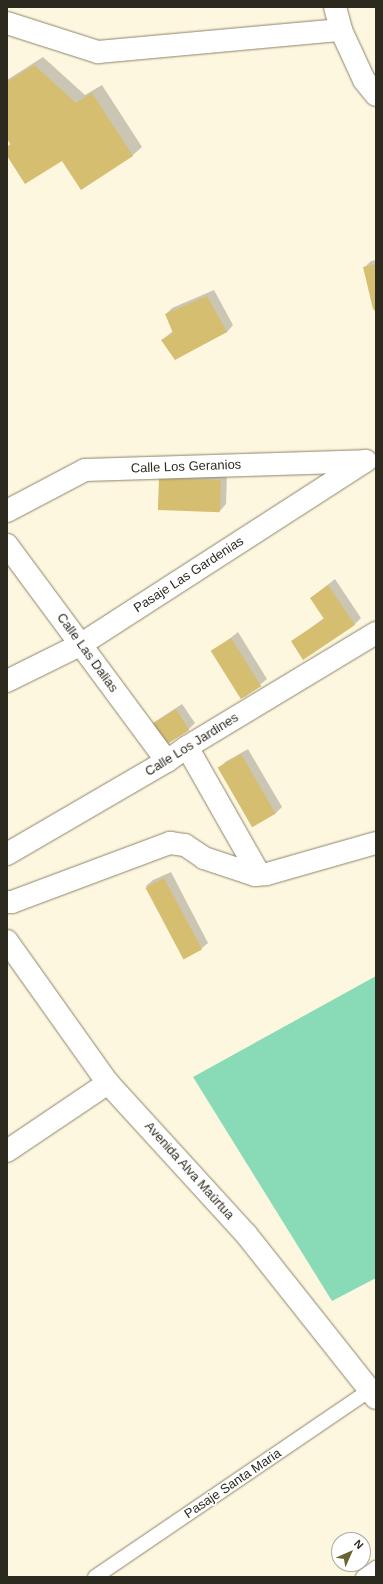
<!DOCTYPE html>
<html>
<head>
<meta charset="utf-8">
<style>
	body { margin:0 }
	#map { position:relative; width:383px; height:1584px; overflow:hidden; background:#fef7e0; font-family:Arial,sans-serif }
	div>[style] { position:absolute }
	.green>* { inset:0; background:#89dbb7 }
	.shadow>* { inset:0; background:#0003 }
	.building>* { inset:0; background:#d6be71; transform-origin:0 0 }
	.roads { filter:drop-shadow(0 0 1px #8c846a) drop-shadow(0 0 1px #8c846a) }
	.lane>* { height:14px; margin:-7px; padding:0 7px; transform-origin:7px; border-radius:7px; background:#fff }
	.street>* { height:22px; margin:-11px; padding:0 11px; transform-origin:11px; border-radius:11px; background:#fff }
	span { translate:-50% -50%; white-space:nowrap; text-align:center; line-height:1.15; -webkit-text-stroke:3px #fff; paint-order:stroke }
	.street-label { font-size:13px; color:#2c291e }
	.frame { position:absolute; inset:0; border:8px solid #2c291e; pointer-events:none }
	.north { position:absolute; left:331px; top:1532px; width:40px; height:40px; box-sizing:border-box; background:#fff; border:1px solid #aba9a5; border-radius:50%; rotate:45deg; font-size:11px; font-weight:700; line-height:16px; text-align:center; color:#2c291e }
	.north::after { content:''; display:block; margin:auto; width:14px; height:18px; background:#6b6430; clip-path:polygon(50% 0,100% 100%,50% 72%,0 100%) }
</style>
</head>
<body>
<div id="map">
	<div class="green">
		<i style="clip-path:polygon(376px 976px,376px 1278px,332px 1301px,193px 1077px)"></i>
	</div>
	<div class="shadow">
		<i style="clip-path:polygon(43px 57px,85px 95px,102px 85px,142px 147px,133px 155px,81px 188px,62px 159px,7px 154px,7px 147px,11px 143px,7px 137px,7px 80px)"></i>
		<i style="clip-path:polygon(376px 260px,376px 310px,364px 268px,371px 261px)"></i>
		<i style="clip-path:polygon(214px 290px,233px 325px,227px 332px,175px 359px,162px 340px,173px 331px,166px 314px,172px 308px)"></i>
		<i style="clip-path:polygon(227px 474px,226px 504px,220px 511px,160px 479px)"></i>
		<i style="clip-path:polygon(335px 579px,361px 618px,355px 624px,303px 658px,292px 642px,324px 618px,311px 598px)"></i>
		<i style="clip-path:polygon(238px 632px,267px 679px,245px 697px,213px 652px)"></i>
		<i style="clip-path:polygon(182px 704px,195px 723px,189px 729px,159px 749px,147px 729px,153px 723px)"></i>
		<i style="clip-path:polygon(248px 749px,282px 807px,276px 813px,253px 826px,219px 769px,225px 762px)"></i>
		<i style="clip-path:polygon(171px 872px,208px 943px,201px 949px,146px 886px,153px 880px)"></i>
	</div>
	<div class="building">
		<i style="clip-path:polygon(34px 65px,76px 103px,92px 93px,133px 156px,81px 190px,62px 161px,25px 184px,7px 156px,7px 147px,11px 145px,7px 139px,7px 82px)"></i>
		<i style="clip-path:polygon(376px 264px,376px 312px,373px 309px,363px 267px)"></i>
		<i style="clip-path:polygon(207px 296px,227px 332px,175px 360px,161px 340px,173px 333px,165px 314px)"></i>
		<i style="left:159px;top:478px;width:62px;height:32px;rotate:2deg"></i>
		<i style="clip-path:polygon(328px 585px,355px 625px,303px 660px,291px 641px,324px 619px,310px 598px)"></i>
		<i style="left:231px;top:638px;width:57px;height:24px;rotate:58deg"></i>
		<i style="left:176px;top:709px;width:25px;height:37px;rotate:58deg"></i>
		<i style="left:241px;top:754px;width:69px;height:27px;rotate:60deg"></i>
		<i style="left:164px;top:878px;width:81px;height:21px;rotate:62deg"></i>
	</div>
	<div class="roads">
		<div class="lane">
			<i style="left:95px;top:1577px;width:333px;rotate:-34.2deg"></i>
			<i style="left:363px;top:1577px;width:16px;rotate:-35deg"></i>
		</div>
		<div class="street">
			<i style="left:335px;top:7px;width:24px;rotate:75deg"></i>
			<i style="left:341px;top:30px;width:55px;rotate:65.3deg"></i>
			<i style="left:364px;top:80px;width:19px;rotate:51deg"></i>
			<i style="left:7px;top:23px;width:96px;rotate:17.7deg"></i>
			<i style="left:98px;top:52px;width:244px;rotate:-5.2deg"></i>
			<i style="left:7px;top:511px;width:88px;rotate:-27.7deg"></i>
			<i style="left:85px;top:470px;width:280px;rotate:-1.8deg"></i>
			<i style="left:7px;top:545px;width:269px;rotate:53.5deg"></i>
			<i style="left:7px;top:681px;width:81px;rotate:-26.3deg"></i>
			<i style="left:80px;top:645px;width:340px;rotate:-32.8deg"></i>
			<i style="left:187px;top:747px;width:146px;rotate:60.4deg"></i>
			<i style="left:7px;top:854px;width:185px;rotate:-30.2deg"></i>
			<i style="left:167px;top:761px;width:24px;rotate:-35deg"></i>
			<i style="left:187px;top:747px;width:221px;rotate:-31.1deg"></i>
			<i style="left:7px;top:902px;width:5px"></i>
			<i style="left:12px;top:902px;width:169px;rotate:-20.5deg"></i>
			<i style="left:170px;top:843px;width:15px;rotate:8deg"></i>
			<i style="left:185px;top:845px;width:23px;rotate:34deg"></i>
			<i style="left:204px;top:858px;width:54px;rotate:18.4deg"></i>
			<i style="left:255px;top:875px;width:12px;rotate:-5deg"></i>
			<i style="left:267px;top:874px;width:113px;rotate:-15.9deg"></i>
			<i style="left:7px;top:941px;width:174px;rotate:54.6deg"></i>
			<i style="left:108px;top:1083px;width:205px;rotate:47.6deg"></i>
			<i style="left:246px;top:1234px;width:209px;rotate:51.6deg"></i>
			<i style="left:7px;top:1151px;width:122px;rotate:-34deg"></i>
		</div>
	</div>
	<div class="street-label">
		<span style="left:186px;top:467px;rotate:-2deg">Calle Los Geranios</span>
		<span style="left:189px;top:575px;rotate:-33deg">Pasaje Las Gardenias</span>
		<span style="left:87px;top:653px;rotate:54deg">Calle Las Dalias</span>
		<span style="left:192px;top:745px;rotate:-32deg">Calle Los Jardines</span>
		<span style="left:189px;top:1171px;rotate:48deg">Avenida Alva Maúrtua</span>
		<span style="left:233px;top:1484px;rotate:-34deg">Pasaje Santa Maria</span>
	</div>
	<div class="frame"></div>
	<div class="north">N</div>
</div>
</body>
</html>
